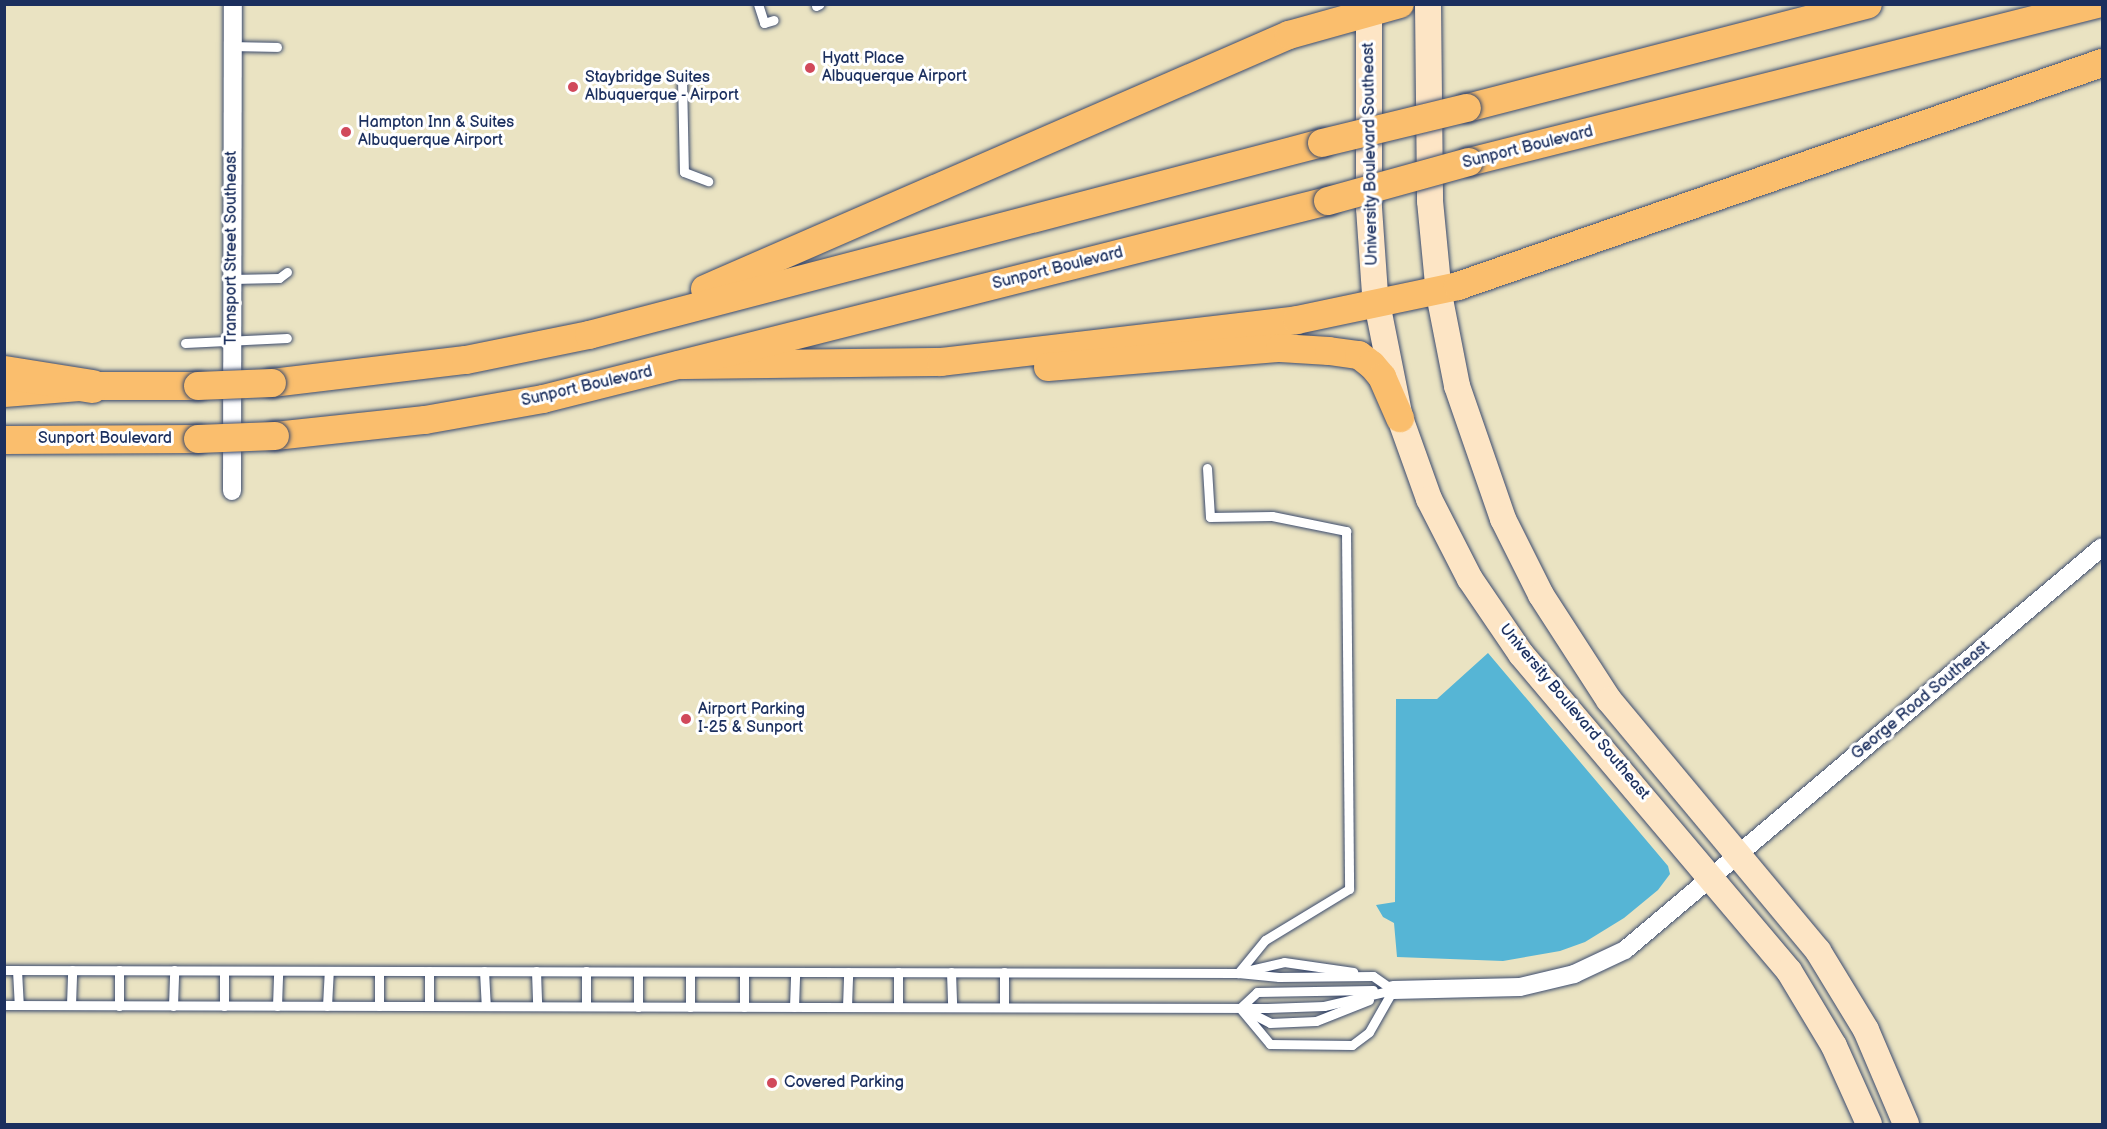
<!DOCTYPE html>
<html>
<head>
<meta charset="utf-8">
<style>
	body { margin:0 }
	#map { position:relative; width:2107px; height:1129px; overflow:hidden; background:#eae3c2; font-family:"Balsamiq Sans",sans-serif }
	div>[style] { position:absolute }
	.water>* { inset:0; background:#56b5d5 }
	.roads { filter:drop-shadow(0 0 2px #3a4a6d) drop-shadow(0 0 2px #3a4a6d) }
	.lane>* { height:9px; margin:-4.5px; padding:0 4.5px; transform-origin:4.5px; border-radius:4.5px; background:#fff }
	.street>* { height:18px; margin:-9px; padding:0 9px; transform-origin:9px; border-radius:9px; background:#fff }
	.secondary>* { height:26px; margin:-13px; padding:0 13px; transform-origin:13px; border-radius:13px; background:#fde5c5 }
	.primary>* { height:28px; margin:-14px; padding:0 14px; transform-origin:14px; border-radius:14px; background:#fabe6d }
	.highway>* { height:33px; margin:-16.5px; padding:0 16.5px; transform-origin:16.5px; border-radius:16.5px; background:#fabe6d }
	.bridges { filter:drop-shadow(0 0 2px #3a4a6d) drop-shadow(0 0 2px #3a4a6d) }
	.primary-bridge>* { height:28px; margin:-14px; padding:0 14px; transform-origin:14px; border-radius:14px; background:#fabe6d }
	.dots>* { width:16px; height:16px; translate:-50% -50%; box-sizing:border-box; border:3px solid #fff; border-radius:50% }
	span { translate:-50% -50%; white-space:nowrap; text-align:center; line-height:1.15; -webkit-text-stroke:6px #fff; paint-order:stroke }
	.poi-label { font-size:16px; color:#1b2f5e }
	.left { translate:0 -50%; text-align:left }
	.street-label { font-size:16px; color:#1b2f5e }
	.frame { position:absolute; inset:0; border:6px solid #1b2f5e; pointer-events:none }
</style>
</head>
<body>
<div id="map">
	<div class="water">
		<i style="clip-path:polygon(1488px 653px,1668px 866px,1670px 874px,1658px 890px,1624px 918px,1585px 942px,1560px 951px,1503px 961px,1397px 957px,1394px 923px,1383px 917px,1376px 905px,1395px 902px,1396px 699px,1437px 699px)"></i>
	</div>
	<div class="roads">
		<div class="lane">
			<i style="left:758px;top:4px;width:20px;rotate:72deg"></i>
			<i style="left:764px;top:23px;width:10px;rotate:-17deg"></i>
			<i style="left:816px;top:6px;width:4px;rotate:-27deg"></i>
			<i style="left:233px;top:46px;width:44px;rotate:1.3deg"></i>
			<i style="left:682px;top:79px;width:93px;rotate:88.8deg"></i>
			<i style="left:684px;top:172px;width:26px;rotate:21deg"></i>
			<i style="left:232px;top:279px;width:47px;rotate:-1.2deg"></i>
			<i style="left:279px;top:278px;width:10px;rotate:-37deg"></i>
			<i style="left:185px;top:343px;width:102px;rotate:-2.8deg"></i>
			<i style="left:1207px;top:468px;width:49px;rotate:86.5deg"></i>
			<i style="left:1210px;top:517px;width:62px;rotate:-0.9deg"></i>
			<i style="left:1272px;top:516px;width:76px;rotate:11.5deg"></i>
			<i style="left:1346px;top:531px;width:358px;rotate:89.5deg"></i>
			<i style="left:1349px;top:889px;width:98px;rotate:148.7deg"></i>
			<i style="left:1265px;top:940px;width:43px;rotate:129.3deg"></i>
			<i style="left:4px;top:970px;width:1234px;rotate:0.14deg"></i>
			<i style="left:1238px;top:973px;width:41px;rotate:5.6deg"></i>
			<i style="left:1279px;top:977px;width:94px;rotate:-0.6deg"></i>
			<i style="left:1373px;top:976px;width:24px;rotate:35deg"></i>
			<i style="left:17px;top:970px;width:35px;rotate:87deg"></i>
			<i style="left:119px;top:970px;width:36px;rotate:90deg"></i>
			<i style="left:224px;top:971px;width:35px;rotate:90deg"></i>
			<i style="left:429px;top:971px;width:35px;rotate:90deg"></i>
			<i style="left:484px;top:971px;width:35px;rotate:87deg"></i>
			<i style="left:536px;top:971px;width:35px;rotate:88deg"></i>
			<i style="left:1246px;top:971px;width:39px;rotate:-13deg"></i>
			<i style="left:1284px;top:962px;width:70px;rotate:8.2deg"></i>
			<i style="left:638px;top:972px;width:35px;rotate:90deg"></i>
			<i style="left:744px;top:972px;width:35px;rotate:90deg"></i>
			<i style="left:898px;top:972px;width:35px;rotate:90deg"></i>
			<i style="left:951px;top:972px;width:35px;rotate:88deg"></i>
			<i style="left:1004px;top:972px;width:35px;rotate:90deg"></i>
			<i style="left:4px;top:1005px;width:1263px;rotate:0.14deg"></i>
			<i style="left:1267px;top:1008px;width:57px;rotate:-2deg"></i>
			<i style="left:1324px;top:1006px;width:71px;rotate:-13.1deg"></i>
			<i style="left:71px;top:1005px;width:35px;rotate:-88deg"></i>
			<i style="left:173px;top:1006px;width:36px;rotate:-88deg"></i>
			<i style="left:277px;top:1006px;width:35px;rotate:-88deg"></i>
			<i style="left:327px;top:1006px;width:35px;rotate:-87deg"></i>
			<i style="left:379px;top:1006px;width:35px;rotate:-90deg"></i>
			<i style="left:586px;top:1006px;width:35px;rotate:-90deg"></i>
			<i style="left:690px;top:1007px;width:35px;rotate:-90deg"></i>
			<i style="left:794px;top:1007px;width:35px;rotate:-88deg"></i>
			<i style="left:847px;top:1007px;width:35px;rotate:-88deg"></i>
			<i style="left:1240px;top:1008px;width:47px;rotate:50.2deg"></i>
			<i style="left:1270px;top:1044px;width:82px;rotate:0.7deg"></i>
			<i style="left:1352px;top:1045px;width:21px;rotate:-37deg"></i>
			<i style="left:1369px;top:1032px;width:48px;rotate:-60.3deg"></i>
			<i style="left:1240px;top:1008px;width:23px;rotate:-43deg"></i>
			<i style="left:1257px;top:992px;width:116px;rotate:-1deg"></i>
			<i style="left:1243px;top:1009px;width:30px;rotate:27deg"></i>
			<i style="left:1270px;top:1023px;width:46px;rotate:-2.5deg"></i>
			<i style="left:1316px;top:1021px;width:57px;rotate:-21.6deg"></i>
		</div>
		<div class="street">
			<i style="left:232px;top:491px;width:487px;rotate:-89.9deg"></i>
			<i style="left:1393px;top:990px;width:127px;rotate:-1.4deg"></i>
			<i style="left:1520px;top:987px;width:56px;rotate:-13.5deg"></i>
			<i style="left:1574px;top:974px;width:56px;rotate:-25.2deg"></i>
			<i style="left:1625px;top:950px;width:624px;rotate:-40.19deg"></i>
		</div>
		<div class="secondary">
			<i style="left:1369px;top:4px;width:204px;rotate:90deg"></i>
			<i style="left:1369px;top:208px;width:85px;rotate:86deg"></i>
			<i style="left:1375px;top:293px;width:127px;rotate:78.7deg"></i>
			<i style="left:1400px;top:418px;width:86px;rotate:70.3deg"></i>
			<i style="left:1429px;top:499px;width:90px;rotate:62.9deg"></i>
			<i style="left:1470px;top:579px;width:91px;rotate:55.8deg"></i>
			<i style="left:1521px;top:654px;width:415px;rotate:49.8deg"></i>
			<i style="left:1789px;top:971px;width:87px;rotate:59deg"></i>
			<i style="left:1834px;top:1046px;width:85px;rotate:65.8deg"></i>
			<i style="left:1428px;top:4px;width:197px;rotate:89.4deg"></i>
			<i style="left:1430px;top:201px;width:93px;rotate:84.5deg"></i>
			<i style="left:1439px;top:294px;width:94px;rotate:78.9deg"></i>
			<i style="left:1457px;top:386px;width:141px;rotate:70.9deg"></i>
			<i style="left:1503px;top:519px;width:85px;rotate:63.4deg"></i>
			<i style="left:1541px;top:595px;width:125px;rotate:57.1deg"></i>
			<i style="left:1609px;top:700px;width:327px;rotate:50.2deg"></i>
			<i style="left:1818px;top:951px;width:92px;rotate:58.7deg"></i>
			<i style="left:1866px;top:1030px;width:102px;rotate:66.9deg"></i>
		</div>
		<div class="primary">
			<i style="left:1467px;top:108px;width:414px;rotate:-14.5deg"></i>
			<i style="left:1469px;top:162px;width:648px;rotate:-14.12deg"></i>
			<i style="left:705px;top:289px;width:637px;rotate:-23.51deg"></i>
			<i style="left:1289px;top:35px;width:115px;rotate:-15.6deg"></i>
			<i style="left:679px;top:365px;width:262px;rotate:-0.7deg"></i>
			<i style="left:941px;top:362px;width:358px;rotate:-6.7deg"></i>
			<i style="left:1297px;top:320px;width:165px;rotate:-11.9deg"></i>
			<i style="left:1458px;top:286px;width:682px;rotate:-19.1deg"></i>
			<i style="left:1048px;top:367px;width:233px;rotate:-4.7deg"></i>
			<i style="left:1280px;top:348px;width:49px;rotate:3.5deg"></i>
			<i style="left:1329px;top:351px;width:30px;rotate:8deg"></i>
			<i style="left:1359px;top:355px;width:16px;rotate:38deg"></i>
			<i style="left:1372px;top:365px;width:16px;rotate:50deg"></i>
			<i style="left:1382px;top:377px;width:45px;rotate:66.3deg"></i>
			<i style="left:272px;top:383px;width:195px;rotate:-6.8deg"></i>
			<i style="left:466px;top:360px;width:126px;rotate:-11.5deg"></i>
			<i style="left:589px;top:335px;width:758px;rotate:-14.68deg"></i>
			<i style="left:4px;top:393px;width:88px;rotate:-4.5deg"></i>
			<i style="left:92px;top:386px;width:106px"></i>
			<i style="left:275px;top:436px;width:151px;rotate:-6.1deg"></i>
			<i style="left:425px;top:420px;width:120px;rotate:-10.1deg"></i>
			<i style="left:543px;top:399px;width:810px;rotate:-14.16deg"></i>
			<i style="left:4px;top:440px;width:194px;rotate:-0.3deg"></i>
		</div>
		<div class="highway">
			<i style="left:4px;top:372px;width:89px;rotate:9deg"></i>
		</div>
	</div>
	<div class="bridges">
		<div class="primary-bridge">
			<i style="left:1322px;top:143px;width:149px;rotate:-13.6deg"></i>
			<i style="left:1328px;top:201px;width:146px;rotate:-15.5deg"></i>
			<i style="left:198px;top:386px;width:74px;rotate:-2.3deg"></i>
			<i style="left:198px;top:439px;width:77px;rotate:-2.2deg"></i>
		</div>
	</div>
	<div class="dots">
		<i style="left:810px;top:68px;background:#d1495b"></i>
		<i style="left:573px;top:87px;background:#d1495b"></i>
		<i style="left:346px;top:132px;background:#d1495b"></i>
		<i style="left:686px;top:719px;background:#d1495b"></i>
		<i style="left:772px;top:1083px;background:#d1495b"></i>
	</div>
	<div class="poi-label">
		<span class="left" style="left:822px;top:68px">Hyatt Place<br>Albuquerque Airport</span>
		<span class="left" style="left:585px;top:87px">Staybridge Suites<br>Albuquerque - Airport</span>
		<span class="left" style="left:358px;top:132px">Hampton Inn &amp; Suites<br>Albuquerque Airport</span>
		<span class="left" style="left:698px;top:719px">Airport Parking<br>I-25 &amp; Sunport</span>
		<span class="left" style="left:784px;top:1083px">Covered Parking</span>
	</div>
	<div class="street-label">
		<span style="left:1528px;top:148px;rotate:-14deg">Sunport Boulevard</span>
		<span style="left:1371px;top:154px;rotate:-91deg">University Boulevard Southeast</span>
		<span style="left:232px;top:248px;rotate:-90deg">Transport Street Southeast</span>
		<span style="left:1058px;top:269px;rotate:-14deg">Sunport Boulevard</span>
		<span style="left:587px;top:387px;rotate:-13deg">Sunport Boulevard</span>
		<span style="left:105px;top:439px">Sunport Boulevard</span>
		<span style="left:1921px;top:701px;rotate:-40deg">George Road Southeast</span>
		<span style="left:1574px;top:712px;rotate:50deg">University Boulevard Southeast</span>
	</div>
	<div class="frame"></div>
</div>
</body>
</html>
